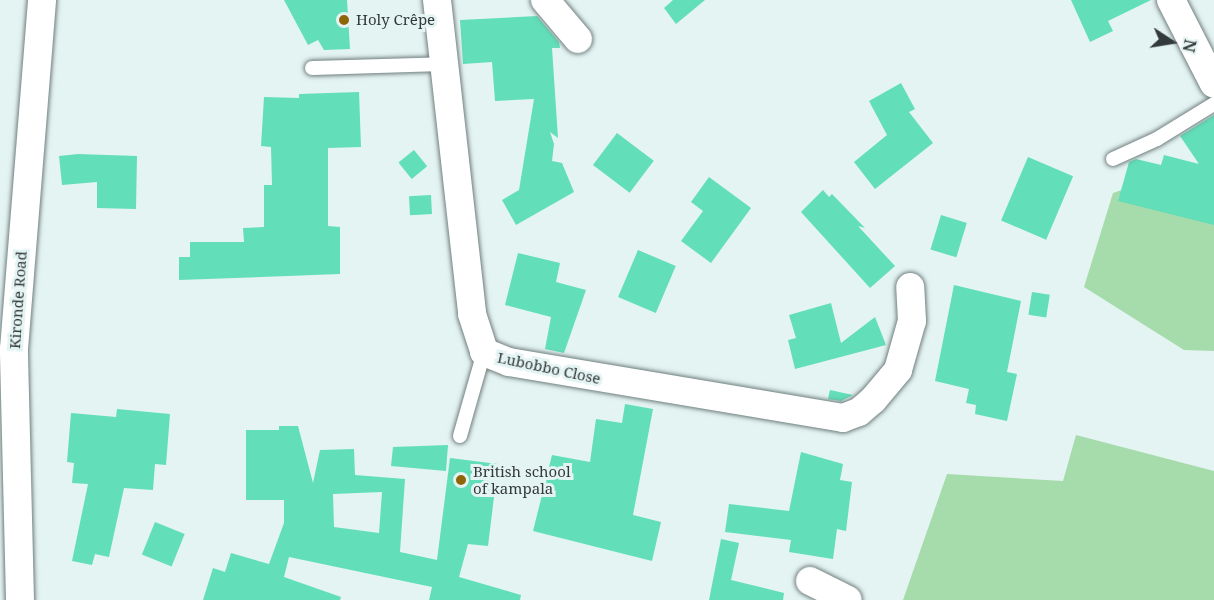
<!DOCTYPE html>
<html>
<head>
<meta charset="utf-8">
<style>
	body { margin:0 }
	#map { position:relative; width:1214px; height:600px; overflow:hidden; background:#e4f4f3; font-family:"Noto Serif",serif }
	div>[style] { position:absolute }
	.green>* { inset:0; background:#a6dbac }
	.building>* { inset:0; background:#62deb9; transform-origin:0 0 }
	.roads { filter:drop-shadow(0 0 2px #707f7e) drop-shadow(0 0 2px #707f7e) }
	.service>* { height:14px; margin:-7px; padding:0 7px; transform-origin:7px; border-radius:7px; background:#fff }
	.minor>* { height:28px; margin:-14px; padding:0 14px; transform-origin:14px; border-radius:14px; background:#fff }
	.dots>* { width:16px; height:16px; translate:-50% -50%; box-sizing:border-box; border:3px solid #e4f4f3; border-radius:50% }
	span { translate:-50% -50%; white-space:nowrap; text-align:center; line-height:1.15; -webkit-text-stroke:6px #e4f4f3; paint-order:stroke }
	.poi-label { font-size:15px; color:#343a3a }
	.left { translate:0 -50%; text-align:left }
	.street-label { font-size:15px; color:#343a3a }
	.north { position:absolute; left:1142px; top:12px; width:60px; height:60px; -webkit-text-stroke:4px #e4f4f3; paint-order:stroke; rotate:102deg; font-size:16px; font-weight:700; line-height:24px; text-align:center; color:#343a3a }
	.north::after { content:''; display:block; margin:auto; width:21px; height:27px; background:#343a3a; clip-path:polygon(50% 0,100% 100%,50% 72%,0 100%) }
</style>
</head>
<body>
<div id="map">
	<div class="green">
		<i style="clip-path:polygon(1214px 158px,1214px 351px,1184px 350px,1084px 287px,1113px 193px)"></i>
		<i style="clip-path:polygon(1076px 435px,1214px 471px,1214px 600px,903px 600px,947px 474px,1063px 481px)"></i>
	</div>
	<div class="building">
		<i style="clip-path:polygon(284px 0,347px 0,350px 49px,324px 50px,318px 40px,308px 45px)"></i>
		<i style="clip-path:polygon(673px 0,705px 0,676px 24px,664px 8px)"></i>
		<i style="clip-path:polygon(1071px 0,1151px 0,1108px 21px,1113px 31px,1090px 42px)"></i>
		<i style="clip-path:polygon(537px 16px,559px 42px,560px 48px,552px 48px,558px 138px,550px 132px,554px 144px,552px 161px,562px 163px,574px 192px,516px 225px,502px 200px,519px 190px,534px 99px,495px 101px,492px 62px,463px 64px,460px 20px)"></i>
		<i style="clip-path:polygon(901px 83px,915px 109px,909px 112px,933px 143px,875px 189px,854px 162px,887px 135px,869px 101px)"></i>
		<i style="clip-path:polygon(359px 92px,361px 147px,328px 148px,328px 226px,340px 227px,340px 274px,179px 280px,179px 257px,190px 257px,190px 242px,244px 242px,243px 228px,264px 227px,264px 185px,272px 185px,271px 147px,261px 146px,264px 97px,299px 98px,299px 94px)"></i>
		<i style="clip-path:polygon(1214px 115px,1214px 225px,1118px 201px,1129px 162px,1136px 159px,1161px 165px,1164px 155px,1199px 164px,1180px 136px)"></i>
		<i style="left:617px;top:133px;width:46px;height:40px;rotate:37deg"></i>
		<i style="left:414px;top:150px;width:21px;height:20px;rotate:51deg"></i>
		<i style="clip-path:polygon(78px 154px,137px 156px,136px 209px,97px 208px,97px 182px,62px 185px,59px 156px)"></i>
		<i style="left:1028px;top:157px;width:49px;height:69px;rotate:23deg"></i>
		<i style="clip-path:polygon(709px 177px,751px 208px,711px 263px,681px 241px,703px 211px,691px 202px)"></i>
		<i style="clip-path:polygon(823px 190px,829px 197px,832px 194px,865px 228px,858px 226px,895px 266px,870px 288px,801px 212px)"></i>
		<i style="left:431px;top:195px;width:19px;height:22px;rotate:87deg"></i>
		<i style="left:941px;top:215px;width:27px;height:36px;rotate:17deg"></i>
		<i style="left:638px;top:250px;width:41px;height:51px;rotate:23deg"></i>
		<i style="clip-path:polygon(518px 253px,560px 263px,556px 282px,586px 290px,564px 353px,545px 349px,551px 317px,505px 305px)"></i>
		<i style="clip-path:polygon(954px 285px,1021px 301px,1007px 372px,1017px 374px,1007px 421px,975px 414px,976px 405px,966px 403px,969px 389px,935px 381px)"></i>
		<i style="left:1032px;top:292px;width:18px;height:23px;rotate:9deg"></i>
		<i style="clip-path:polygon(831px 303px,841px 343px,875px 317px,886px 345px,795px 369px,788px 340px,796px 338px,789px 315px)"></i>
		<i style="clip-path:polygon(830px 390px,853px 395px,841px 401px,828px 399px)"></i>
		<i style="clip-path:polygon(625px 404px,653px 409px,633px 515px,661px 522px,652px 561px,533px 531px,552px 455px,590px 462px,596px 419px,622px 423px)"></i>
		<i style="clip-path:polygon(117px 409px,170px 414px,166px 465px,155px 464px,153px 490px,124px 488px,109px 557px,95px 554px,92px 565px,72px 561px,88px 484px,72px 483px,74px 463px,67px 462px,71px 413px,116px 417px)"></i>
		<i style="clip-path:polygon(evenodd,279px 426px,298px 426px,313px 483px,320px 450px,354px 449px,355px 475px,405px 479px,400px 552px,437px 560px,450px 458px,498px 464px,488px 546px,468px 544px,459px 577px,521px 595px,520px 600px,429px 600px,432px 587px,289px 557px,284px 577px,341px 597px,340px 600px,203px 600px,213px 568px,225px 572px,231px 553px,269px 564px,284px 523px,284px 500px,246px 500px,246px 430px,279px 430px,279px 426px,382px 492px,379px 533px,334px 527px,333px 494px,382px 492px)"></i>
		<i style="clip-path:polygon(448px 445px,446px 471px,391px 466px,393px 447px)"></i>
		<i style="clip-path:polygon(801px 452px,843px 464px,840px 480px,852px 482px,846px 531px,837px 529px,833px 559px,789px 552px,791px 540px,725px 532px,729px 504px,789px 511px)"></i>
		<i style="left:155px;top:522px;width:32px;height:35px;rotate:22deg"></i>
		<i style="clip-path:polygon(721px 539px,739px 543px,731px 580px,784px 593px,783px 600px,709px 600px)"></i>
	</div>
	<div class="roads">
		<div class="service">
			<i style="left:312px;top:68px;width:132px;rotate:-1.7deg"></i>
			<i style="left:1113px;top:159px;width:48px;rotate:-24.4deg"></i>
			<i style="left:1157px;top:139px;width:67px;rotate:-31.6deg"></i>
			<i style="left:460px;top:436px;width:87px;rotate:-74.1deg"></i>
		</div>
		<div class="minor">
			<i style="left:437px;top:0;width:316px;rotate:83.6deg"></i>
			<i style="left:472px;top:314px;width:40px;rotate:72deg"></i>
			<i style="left:484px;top:352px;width:27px;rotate:22deg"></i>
			<i style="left:509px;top:362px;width:339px;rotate:9.5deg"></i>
			<i style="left:843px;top:418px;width:17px;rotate:-21deg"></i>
			<i style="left:859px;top:412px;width:18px;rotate:-41deg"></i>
			<i style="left:873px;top:400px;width:39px;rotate:-50deg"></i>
			<i style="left:898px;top:370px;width:51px;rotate:-74.1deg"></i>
			<i style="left:912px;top:321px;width:34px;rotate:-93deg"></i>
			<i style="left:545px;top:0;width:51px;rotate:49.8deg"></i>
			<i style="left:1171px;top:0;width:94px;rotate:62.9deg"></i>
			<i style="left:810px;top:581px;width:42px;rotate:26.6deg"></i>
			<i style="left:20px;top:600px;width:251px;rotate:-91.4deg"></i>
			<i style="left:14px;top:349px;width:350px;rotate:-85.4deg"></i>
		</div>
	</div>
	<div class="dots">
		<i style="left:344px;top:20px;background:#8e6509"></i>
		<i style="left:461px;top:480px;background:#8e6509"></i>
	</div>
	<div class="poi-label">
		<span class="left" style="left:356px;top:20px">Holy Crêpe</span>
		<span class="left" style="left:473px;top:480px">British school<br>of kampala</span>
	</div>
	<div class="street-label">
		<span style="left:18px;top:300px;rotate:-86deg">Kironde Road</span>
		<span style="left:549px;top:368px;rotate:12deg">Lubobbo Close</span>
	</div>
	<div class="north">N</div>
</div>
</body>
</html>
